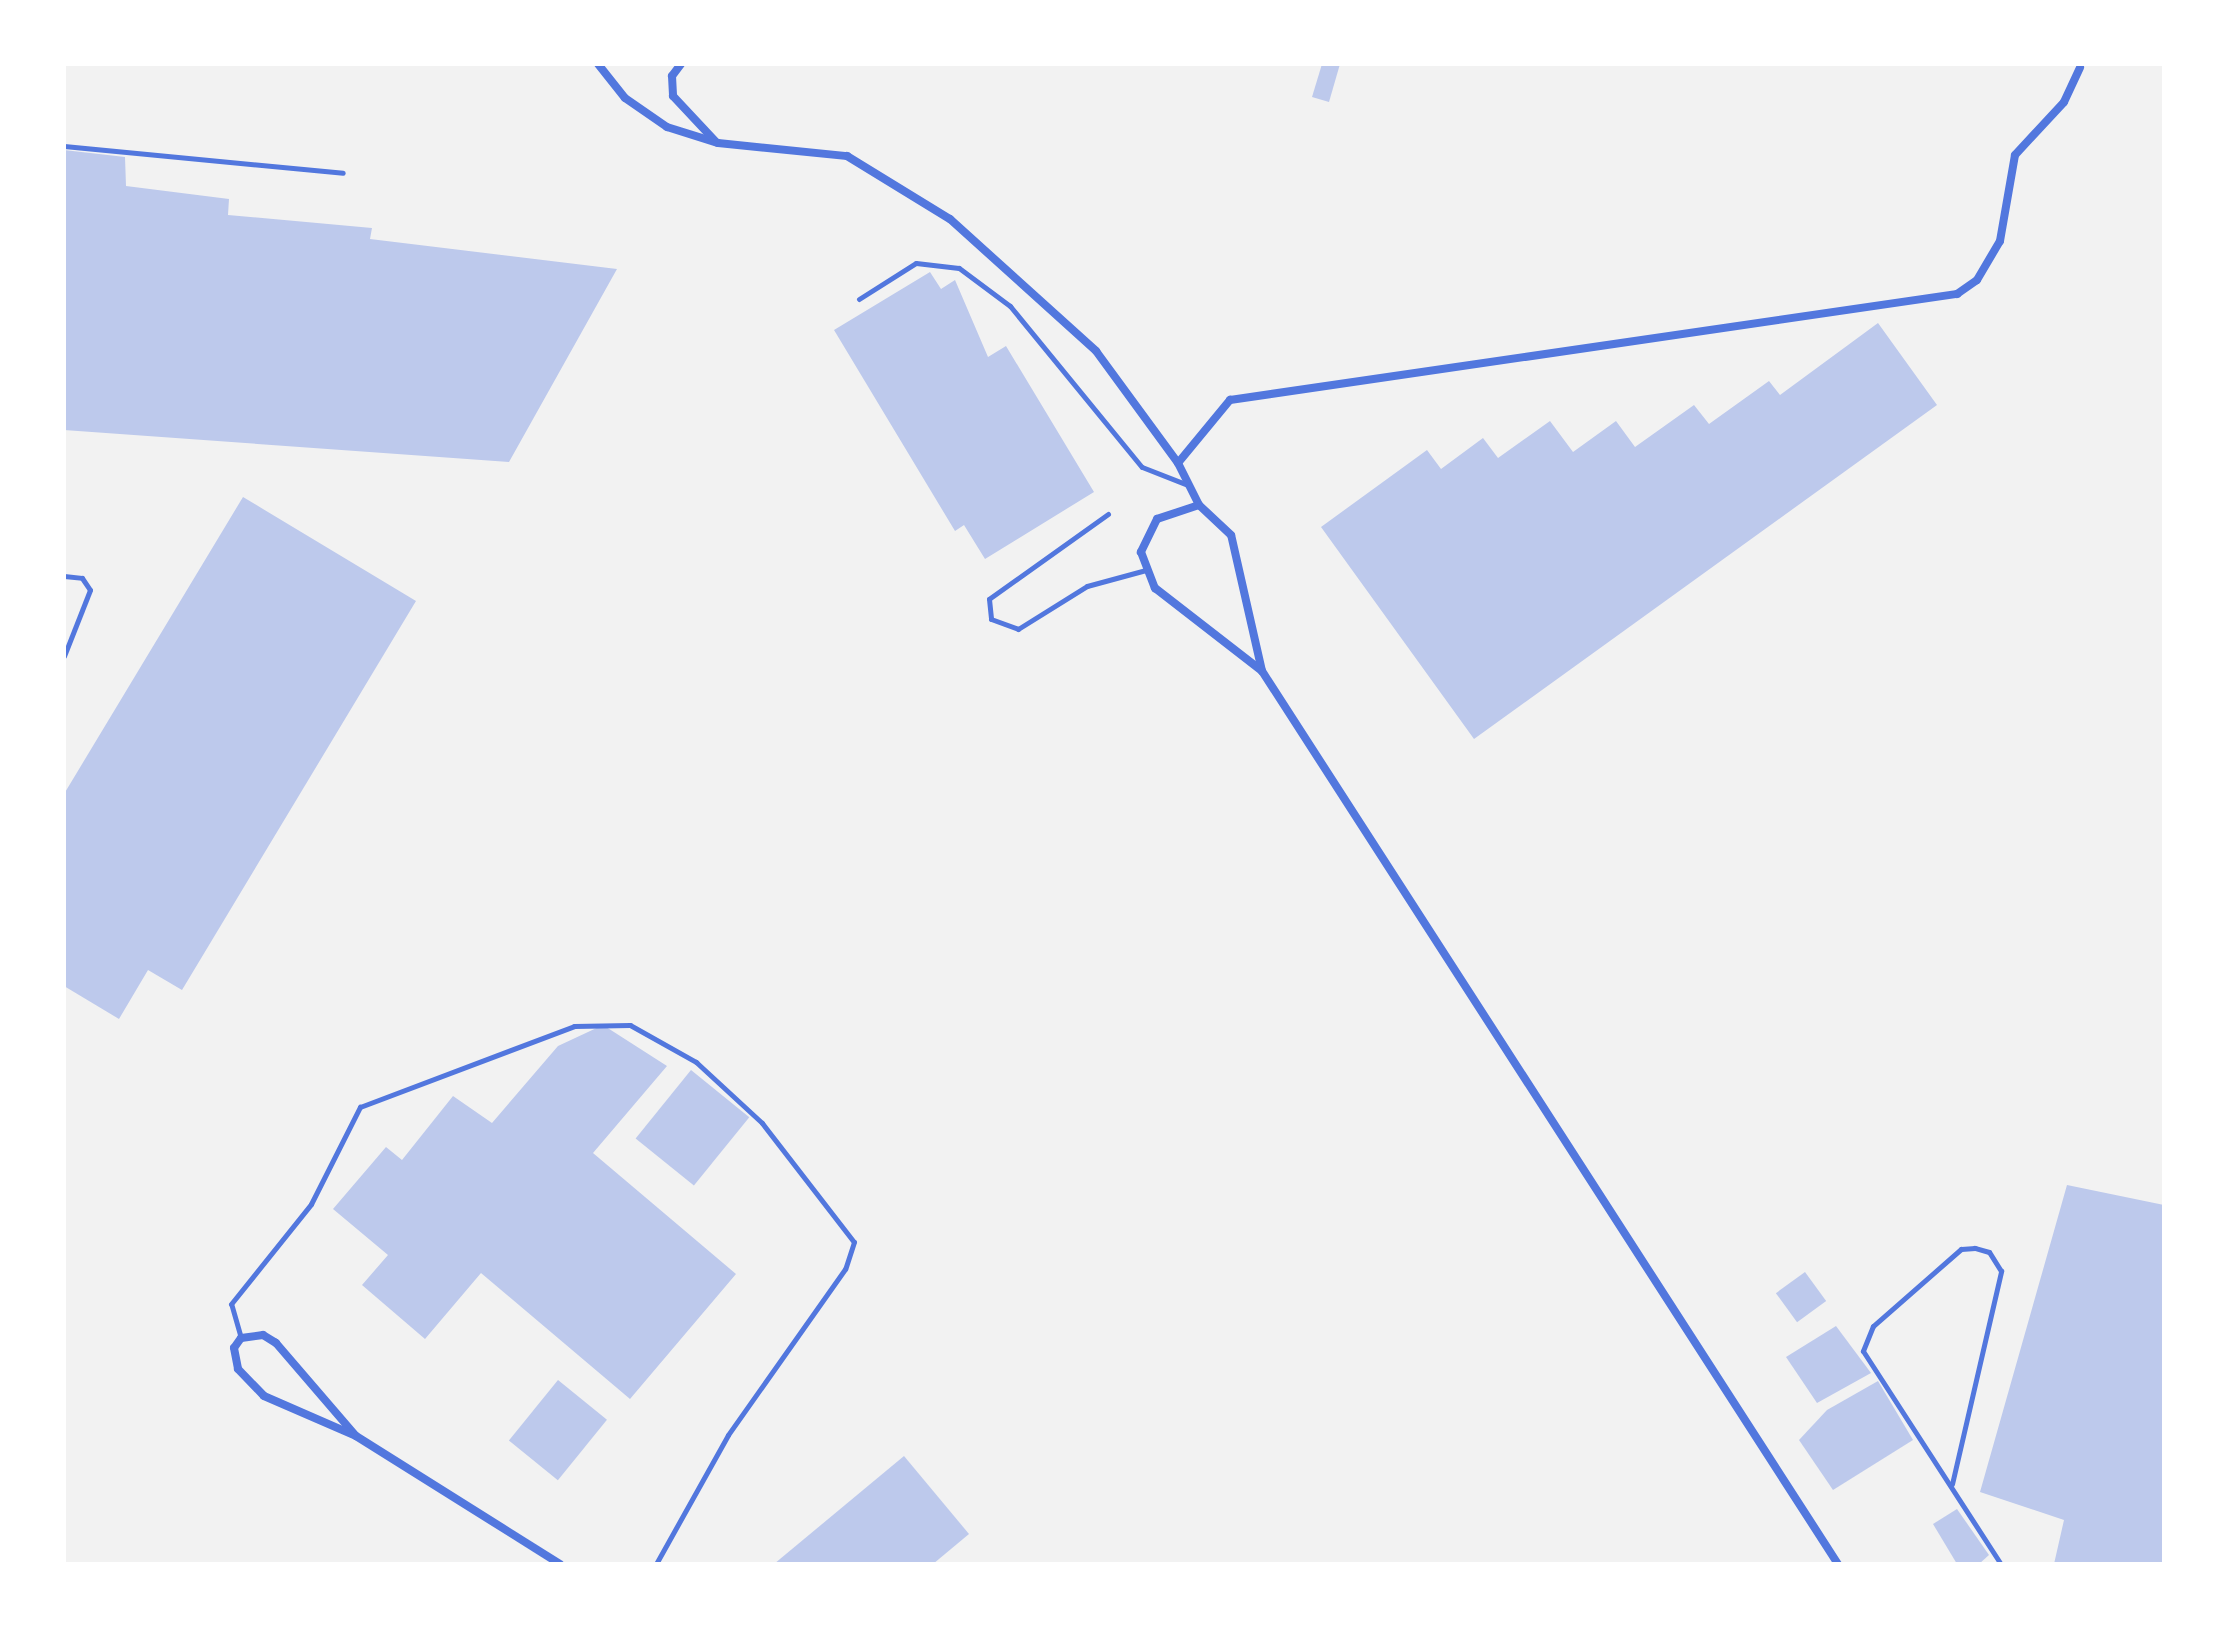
<!DOCTYPE html>
<html>
<head>
<meta charset="utf-8">
<style>
	body { margin:0 }
	#map { position:relative; width:2228px; height:1628px; overflow:hidden; background:#f2f2f2; font-family:Manrope,sans-serif }
	div>[style] { position:absolute }
	.building>* { inset:0; background:#bdc9ec; transform-origin:0 0 }
	.service>* { height:5px; margin:-2.5px; padding:0 2.5px; transform-origin:2.5px; border-radius:2.5px; background:#5277de }
	.minor>* { height:8px; margin:-4px; padding:0 4px; transform-origin:4px; border-radius:4px; background:#5277de }
	span { translate:-50% -50%; white-space:nowrap; text-align:center; line-height:1.15; -webkit-text-stroke:7px #fff; paint-order:stroke }
	.frame { position:absolute; inset:0; border:66px solid #fff; pointer-events:none }
</style>
</head>
<body>
<div id="map">
	<div class="building">
		<i style="clip-path:polygon(1322px 64px,1340px 64px,1329px 102px,1312px 97px)"></i>
		<i style="clip-path:polygon(64px 150px,125px 157px,126px 186px,229px 199px,228px 215px,372px 228px,370px 239px,617px 269px,509px 462px,64px 430px)"></i>
		<i style="clip-path:polygon(930px 272px,941px 289px,955px 280px,988px 357px,1006px 346px,1094px 492px,985px 559px,964px 525px,955px 531px,834px 330px)"></i>
		<i style="clip-path:polygon(1878px 323px,1937px 405px,1474px 739px,1321px 527px,1427px 450px,1441px 469px,1483px 438px,1498px 458px,1550px 421px,1573px 452px,1616px 421px,1635px 447px,1694px 405px,1709px 424px,1769px 381px,1780px 395px)"></i>
		<i style="clip-path:polygon(243px 497px,416px 601px,182px 990px,148px 970px,119px 1019px,64px 986px,64px 794px)"></i>
		<i style="clip-path:polygon(603px 1025px,667px 1066px,593px 1153px,736px 1274px,630px 1399px,481px 1273px,425px 1339px,362px 1285px,388px 1255px,333px 1209px,386px 1147px,402px 1160px,453px 1096px,492px 1123px,558px 1046px)"></i>
		<i style="left:691px;top:1070px;width:75px;height:88px;rotate:39deg"></i>
		<i style="clip-path:polygon(2067px 1185px,2164px 1205px,2164px 1564px,2054px 1564px,2064px 1520px,1980px 1492px)"></i>
		<i style="left:1805px;top:1272px;width:36px;height:36px;rotate:54deg"></i>
		<i style="clip-path:polygon(1836px 1326px,1871px 1373px,1817px 1403px,1786px 1357px)"></i>
		<i style="left:558px;top:1380px;width:63px;height:78px;rotate:39deg"></i>
		<i style="clip-path:polygon(1878px 1381px,1913px 1440px,1833px 1490px,1799px 1440px,1827px 1410px)"></i>
		<i style="clip-path:polygon(904px 1456px,969px 1534px,933px 1564px,774px 1564px)"></i>
		<i style="clip-path:polygon(1957px 1509px,1989px 1555px,1979px 1564px,1957px 1564px,1933px 1524px)"></i>
	</div>
	<div class="service">
		<i style="left:64px;top:146px;width:280px;rotate:5.5deg"></i>
		<i style="left:859px;top:299px;width:67px;rotate:-32.3deg"></i>
		<i style="left:916px;top:263px;width:43px;rotate:6.6deg"></i>
		<i style="left:959px;top:268px;width:64px;rotate:36.7deg"></i>
		<i style="left:1010px;top:306px;width:208px;rotate:50.7deg"></i>
		<i style="left:1142px;top:467px;width:49px;rotate:21.4deg"></i>
		<i style="left:1108px;top:514px;width:146px;rotate:144.5deg"></i>
		<i style="left:989px;top:599px;width:20px;rotate:84deg"></i>
		<i style="left:991px;top:619px;width:29px;rotate:20deg"></i>
		<i style="left:1018px;top:629px;width:81px;rotate:-31.9deg"></i>
		<i style="left:1087px;top:586px;width:61px;rotate:-15.2deg"></i>
		<i style="left:64px;top:576px;width:18px;rotate:6deg"></i>
		<i style="left:82px;top:578px;width:14px;rotate:56deg"></i>
		<i style="left:90px;top:590px;width:71px;rotate:111.5deg"></i>
		<i style="left:241px;top:1338px;width:35px;rotate:-106deg"></i>
		<i style="left:231px;top:1304px;width:128px;rotate:-51.3deg"></i>
		<i style="left:311px;top:1204px;width:109px;rotate:-63.2deg"></i>
		<i style="left:360px;top:1107px;width:229px;rotate:-20.7deg"></i>
		<i style="left:574px;top:1026px;width:56px;rotate:-1deg"></i>
		<i style="left:630px;top:1025px;width:76px;rotate:29.3deg"></i>
		<i style="left:696px;top:1062px;width:90px;rotate:42.7deg"></i>
		<i style="left:762px;top:1123px;width:150px;rotate:52.3deg"></i>
		<i style="left:854px;top:1242px;width:28px;rotate:108deg"></i>
		<i style="left:845px;top:1269px;width:203px;rotate:125.2deg"></i>
		<i style="left:728px;top:1435px;width:148px;rotate:119.2deg"></i>
		<i style="left:1952px;top:1484px;width:219px;rotate:-77deg"></i>
		<i style="left:2001px;top:1271px;width:22px;rotate:-122deg"></i>
		<i style="left:1989px;top:1252px;width:15px;rotate:-164deg"></i>
		<i style="left:1975px;top:1248px;width:14px;rotate:176deg"></i>
		<i style="left:1961px;top:1249px;width:117px;rotate:138.8deg"></i>
		<i style="left:1873px;top:1326px;width:27px;rotate:112deg"></i>
		<i style="left:1863px;top:1351px;width:254px;rotate:57.1deg"></i>
	</div>
	<div class="minor">
		<i style="left:598px;top:64px;width:43px;rotate:51.5deg"></i>
		<i style="left:625px;top:98px;width:51px;rotate:34.6deg"></i>
		<i style="left:667px;top:127px;width:53px;rotate:17.4deg"></i>
		<i style="left:718px;top:143px;width:130px;rotate:5.8deg"></i>
		<i style="left:847px;top:156px;width:121px;rotate:31.5deg"></i>
		<i style="left:950px;top:219px;width:197px;rotate:42.1deg"></i>
		<i style="left:1096px;top:351px;width:139px;rotate:53.8deg"></i>
		<i style="left:1178px;top:463px;width:47px;rotate:63.4deg"></i>
		<i style="left:681px;top:64px;width:15px;rotate:127deg"></i>
		<i style="left:672px;top:76px;width:20px;rotate:87deg"></i>
		<i style="left:673px;top:96px;width:63px;rotate:46.9deg"></i>
		<i style="left:1178px;top:463px;width:82px;rotate:-50.5deg"></i>
		<i style="left:1230px;top:400px;width:735px;rotate:-8.3deg"></i>
		<i style="left:1957px;top:294px;width:24px;rotate:-35deg"></i>
		<i style="left:1977px;top:280px;width:45px;rotate:-59.5deg"></i>
		<i style="left:2000px;top:241px;width:87px;rotate:-80.1deg"></i>
		<i style="left:2015px;top:155px;width:72px;rotate:-47.2deg"></i>
		<i style="left:2064px;top:102px;width:38px;rotate:-65deg"></i>
		<i style="left:1262px;top:671px;width:139px;rotate:-102.8deg"></i>
		<i style="left:1231px;top:535px;width:44px;rotate:-136.8deg"></i>
		<i style="left:1199px;top:505px;width:44px;rotate:161.6deg"></i>
		<i style="left:1157px;top:519px;width:37px;rotate:116deg"></i>
		<i style="left:1141px;top:552px;width:39px;rotate:69deg"></i>
		<i style="left:1155px;top:588px;width:135px;rotate:37.8deg"></i>
		<i style="left:1262px;top:671px;width:1063px;rotate:57.18deg"></i>
		<i style="left:356px;top:1436px;width:123px;rotate:-130.7deg"></i>
		<i style="left:276px;top:1343px;width:15px;rotate:-148deg"></i>
		<i style="left:263px;top:1335px;width:22px;rotate:172deg"></i>
		<i style="left:241px;top:1338px;width:12px;rotate:125deg"></i>
		<i style="left:234px;top:1348px;width:21px;rotate:79deg"></i>
		<i style="left:238px;top:1369px;width:37px;rotate:46deg"></i>
		<i style="left:264px;top:1396px;width:100px;rotate:23.5deg"></i>
		<i style="left:356px;top:1436px;width:241px;rotate:32.1deg"></i>
	</div>
	<div class="frame"></div>
</div>
</body>
</html>
